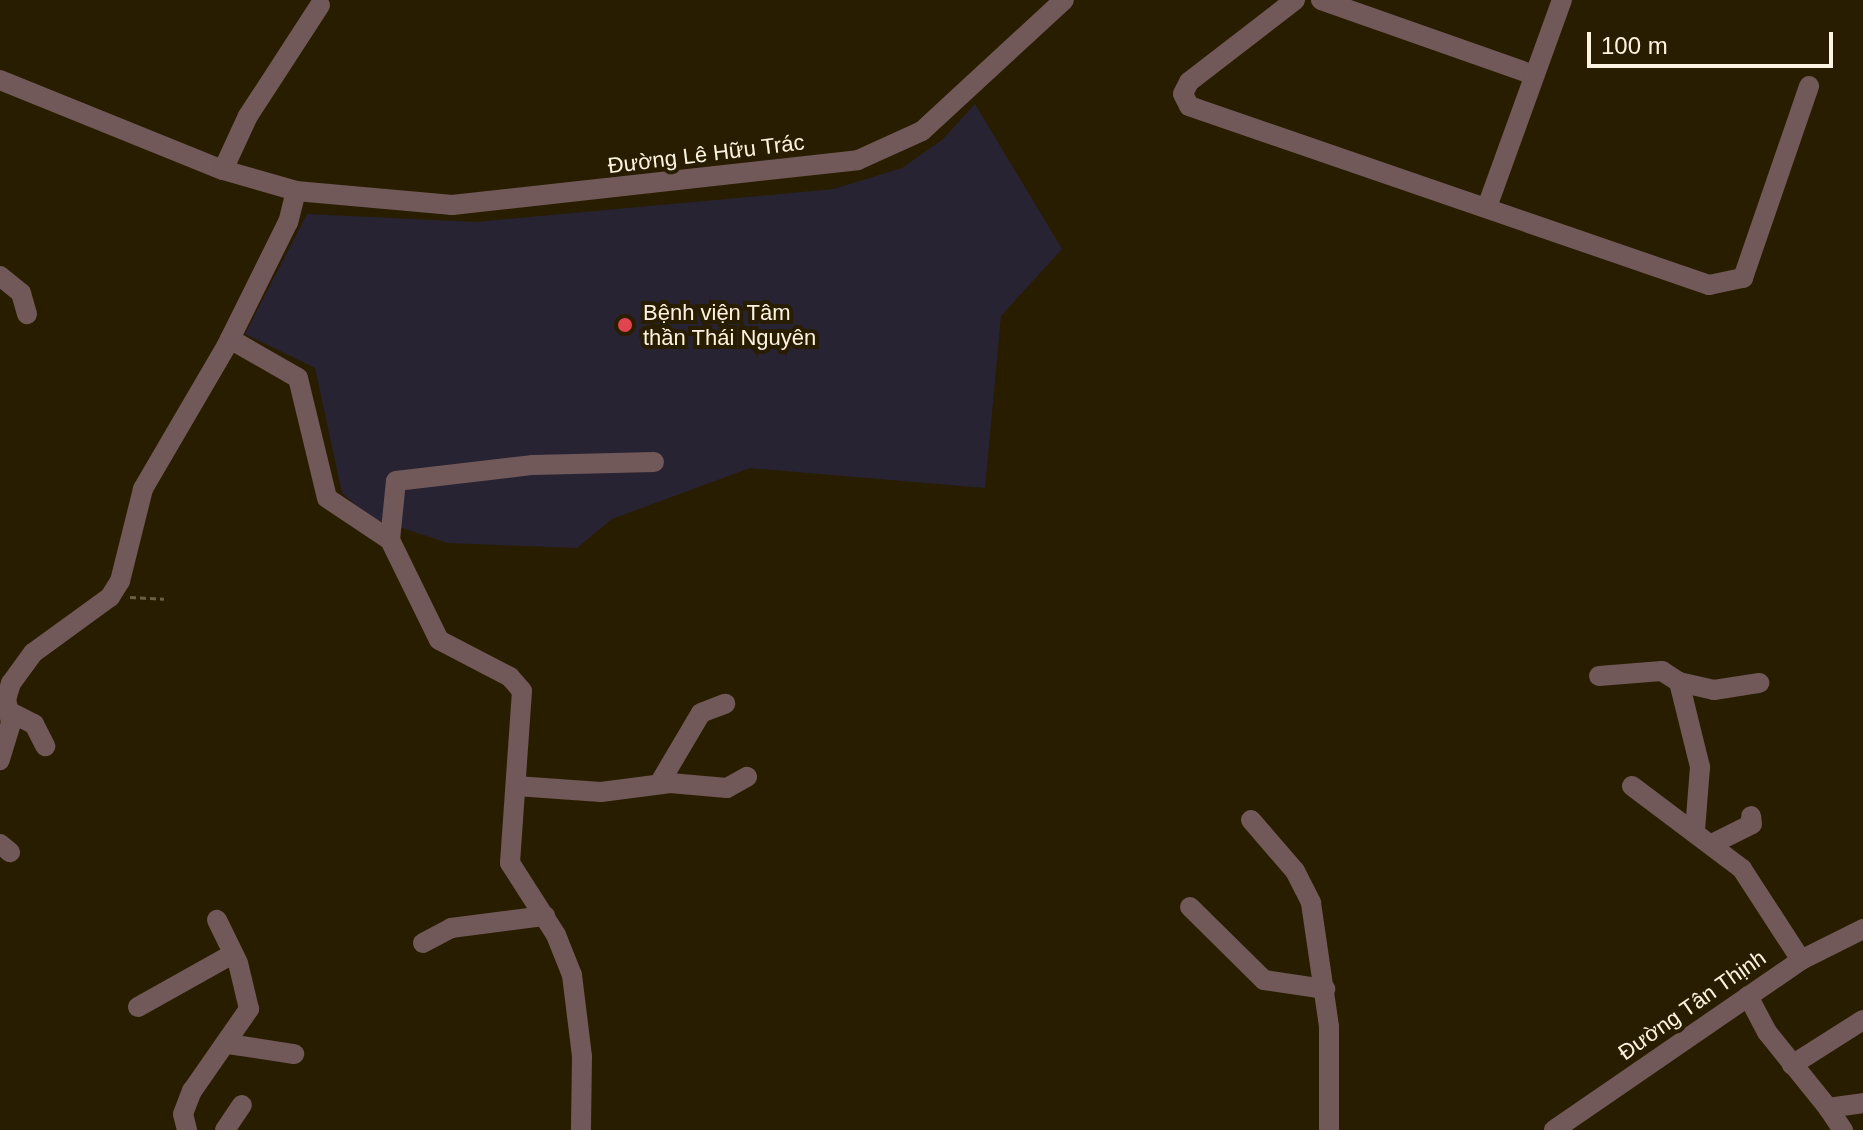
<!DOCTYPE html>
<html>
<head>
<meta charset="utf-8">
<style>
	body { margin:0 }
	#map { position:relative; width:1863px; height:1130px; overflow:hidden; background:#291d00; font-family:Arial,sans-serif }
	div>[style] { position:absolute }
	.medical>* { inset:0; background:#282333 }
	.path>* { height:3px; margin-top:-1.5px; transform-origin:0; background:repeating-linear-gradient(90deg,#6a5f45 0 6px,transparent 0 10px) }
	.minor>* { height:20px; margin:-10px; padding:0 10px; transform-origin:10px; border-radius:10px; background:#715859 }
	.dots>* { width:22px; height:22px; translate:-50% -50%; box-sizing:border-box; border:4px solid #291d00; border-radius:50% }
	span { translate:-50% -50%; white-space:nowrap; text-align:center; line-height:1.15; -webkit-text-stroke:8px #291d00; paint-order:stroke }
	.street-label { font-size:22px; color:#fcf3e2 }
	.poi-label { font-size:22px; color:#fcf3e2 }
	.left { translate:0 -50%; text-align:left }
	.scale { position:absolute; left:1587px; top:32px; width:246px; height:36px; box-sizing:border-box; border:4px solid #fcf3e2; border-top:0; padding-left:10px; font-size:24px; line-height:28px; white-space:nowrap; color:#fcf3e2; -webkit-text-stroke:6px #291d00; paint-order:stroke }
</style>
</head>
<body>
<div id="map">
	<div class="medical">
		<i style="clip-path:polygon(975px 104px,1062px 249px,1001px 316px,985px 488px,750px 468px,612px 519px,577px 548px,448px 543px,369px 517px,342px 493px,315px 368px,245px 334px,307px 214px,476px 222px,834px 189px,902px 168px,942px 140px)"></i>
	</div>
	<div class="path">
		<i style="left:130px;top:597px;width:34px;rotate:3deg"></i>
	</div>
	<div class="minor">
		<i style="left:1295px;top:0;width:134px;rotate:142.3deg"></i>
		<i style="left:1189px;top:82px;width:13px;rotate:117deg"></i>
		<i style="left:1183px;top:94px;width:13px;rotate:63deg"></i>
		<i style="left:1189px;top:106px;width:550px;rotate:19deg"></i>
		<i style="left:1709px;top:285px;width:35px;rotate:-12deg"></i>
		<i style="left:1743px;top:278px;width:203px;rotate:-71deg"></i>
		<i style="left:1321px;top:0;width:226px;rotate:19.4deg"></i>
		<i style="left:0;top:80px;width:240px;rotate:22deg"></i>
		<i style="left:223px;top:170px;width:76px;rotate:16deg"></i>
		<i style="left:296px;top:191px;width:32px;rotate:104deg"></i>
		<i style="left:288px;top:222px;width:137px;rotate:116.4deg"></i>
		<i style="left:227px;top:345px;width:167px;rotate:120.3deg"></i>
		<i style="left:143px;top:489px;width:95px;rotate:104deg"></i>
		<i style="left:120px;top:581px;width:19px;rotate:122deg"></i>
		<i style="left:110px;top:597px;width:95px;rotate:144deg"></i>
		<i style="left:33px;top:653px;width:37px;rotate:126deg"></i>
		<i style="left:11px;top:683px;width:17px;rotate:107deg"></i>
		<i style="left:6px;top:699px;width:25px;rotate:78deg"></i>
		<i style="left:11px;top:723px;width:39px;rotate:107deg"></i>
		<i style="left:223px;top:170px;width:60px;rotate:-65.2deg"></i>
		<i style="left:248px;top:116px;width:132px;rotate:-57deg"></i>
		<i style="left:296px;top:191px;width:157px;rotate:5.1deg"></i>
		<i style="left:452px;top:205px;width:408px;rotate:-6.3deg"></i>
		<i style="left:858px;top:160px;width:70px;rotate:-24.4deg"></i>
		<i style="left:922px;top:131px;width:193px;rotate:-42.7deg"></i>
		<i style="left:1487px;top:207px;width:220px;rotate:-70.1deg"></i>
		<i style="left:0;top:276px;width:27px;rotate:39deg"></i>
		<i style="left:21px;top:293px;width:22px;rotate:74deg"></i>
		<i style="left:230px;top:339px;width:78px;rotate:29.8deg"></i>
		<i style="left:298px;top:378px;width:123px;rotate:76.4deg"></i>
		<i style="left:327px;top:498px;width:76px;rotate:33.7deg"></i>
		<i style="left:390px;top:540px;width:111px;rotate:63.9deg"></i>
		<i style="left:439px;top:640px;width:80px;rotate:27.5deg"></i>
		<i style="left:510px;top:677px;width:18px;rotate:49deg"></i>
		<i style="left:522px;top:691px;width:172px;rotate:94deg"></i>
		<i style="left:510px;top:863px;width:85px;rotate:57.4deg"></i>
		<i style="left:556px;top:935px;width:43px;rotate:68.2deg"></i>
		<i style="left:572px;top:975px;width:82px;rotate:83deg"></i>
		<i style="left:582px;top:1056px;width:74px;rotate:90.8deg"></i>
		<i style="left:390px;top:540px;width:59px;rotate:-84.2deg"></i>
		<i style="left:396px;top:481px;width:138px;rotate:-6.7deg"></i>
		<i style="left:533px;top:465px;width:121px;rotate:-1.4deg"></i>
		<i style="left:1599px;top:676px;width:63px;rotate:-4.5deg"></i>
		<i style="left:1662px;top:671px;width:20px;rotate:33deg"></i>
		<i style="left:1679px;top:682px;width:88px;rotate:76.1deg"></i>
		<i style="left:1700px;top:767px;width:63px;rotate:94.5deg"></i>
		<i style="left:1679px;top:682px;width:36px;rotate:13deg"></i>
		<i style="left:1714px;top:690px;width:46px;rotate:-8.8deg"></i>
		<i style="left:10px;top:712px;width:27px;rotate:27deg"></i>
		<i style="left:34px;top:724px;width:25px;rotate:63deg"></i>
		<i style="left:659px;top:784px;width:82px;rotate:-59.4deg"></i>
		<i style="left:701px;top:713px;width:26px;rotate:-21deg"></i>
		<i style="left:516px;top:786px;width:85px;rotate:4deg"></i>
		<i style="left:601px;top:792px;width:70px;rotate:-7.4deg"></i>
		<i style="left:670px;top:783px;width:57px;rotate:5deg"></i>
		<i style="left:727px;top:788px;width:23px;rotate:-29deg"></i>
		<i style="left:1632px;top:786px;width:138px;rotate:37deg"></i>
		<i style="left:1742px;top:869px;width:108px;rotate:57deg"></i>
		<i style="left:1251px;top:820px;width:67px;rotate:49.2deg"></i>
		<i style="left:1295px;top:871px;width:36px;rotate:63deg"></i>
		<i style="left:1311px;top:903px;width:125px;rotate:81.7deg"></i>
		<i style="left:1329px;top:1027px;width:103px;rotate:90deg"></i>
		<i style="left:1714px;top:843px;width:42px;rotate:-26.6deg"></i>
		<i style="left:1752px;top:824px;width:8px;rotate:-97deg"></i>
		<i style="left:0;top:844px;width:13px;rotate:39deg"></i>
		<i style="left:1190px;top:907px;width:104px;rotate:44.6deg"></i>
		<i style="left:1264px;top:980px;width:62px;rotate:8.4deg"></i>
		<i style="left:423px;top:943px;width:32px;rotate:-28deg"></i>
		<i style="left:451px;top:928px;width:95px;rotate:-7.3deg"></i>
		<i style="left:1748px;top:996px;width:41px;rotate:62.2deg"></i>
		<i style="left:1767px;top:1032px;width:97px;rotate:51.2deg"></i>
		<i style="left:1828px;top:1108px;width:35px;rotate:-8deg"></i>
		<i style="left:138px;top:1007px;width:109px;rotate:-29.2deg"></i>
		<i style="left:228px;top:1044px;width:67px;rotate:8.6deg"></i>
		<i style="left:1792px;top:1065px;width:84px;rotate:-32.4deg"></i>
		<i style="left:1828px;top:1108px;width:27px;rotate:56deg"></i>
		<i style="left:187px;top:1130px;width:16px;rotate:-104deg"></i>
		<i style="left:183px;top:1114px;width:25px;rotate:-69deg"></i>
		<i style="left:192px;top:1091px;width:100px;rotate:-55.2deg"></i>
		<i style="left:249px;top:1009px;width:47px;rotate:-103.4deg"></i>
		<i style="left:238px;top:963px;width:48px;rotate:-116deg"></i>
		<i style="left:225px;top:1130px;width:30px;rotate:-56deg"></i>
		<i style="left:1554px;top:1130px;width:300px;rotate:-34.5deg"></i>
		<i style="left:1801px;top:960px;width:69px;rotate:-26.6deg"></i>
	</div>
	<div class="dots">
		<i style="left:625px;top:325px;background:#e0444e"></i>
	</div>
	<div class="street-label">
		<span style="left:706px;top:154px;rotate:-7deg">Đường Lê Hữu Trác</span>
		<span style="left:1692px;top:1005px;rotate:-35deg">Đường Tân Thịnh</span>
	</div>
	<div class="poi-label">
		<span class="left" style="left:643px;top:325px">Bệnh viện Tâm<br>thần Thái Nguyên</span>
	</div>
	<div class="scale">100 m</div>
</div>
</body>
</html>
